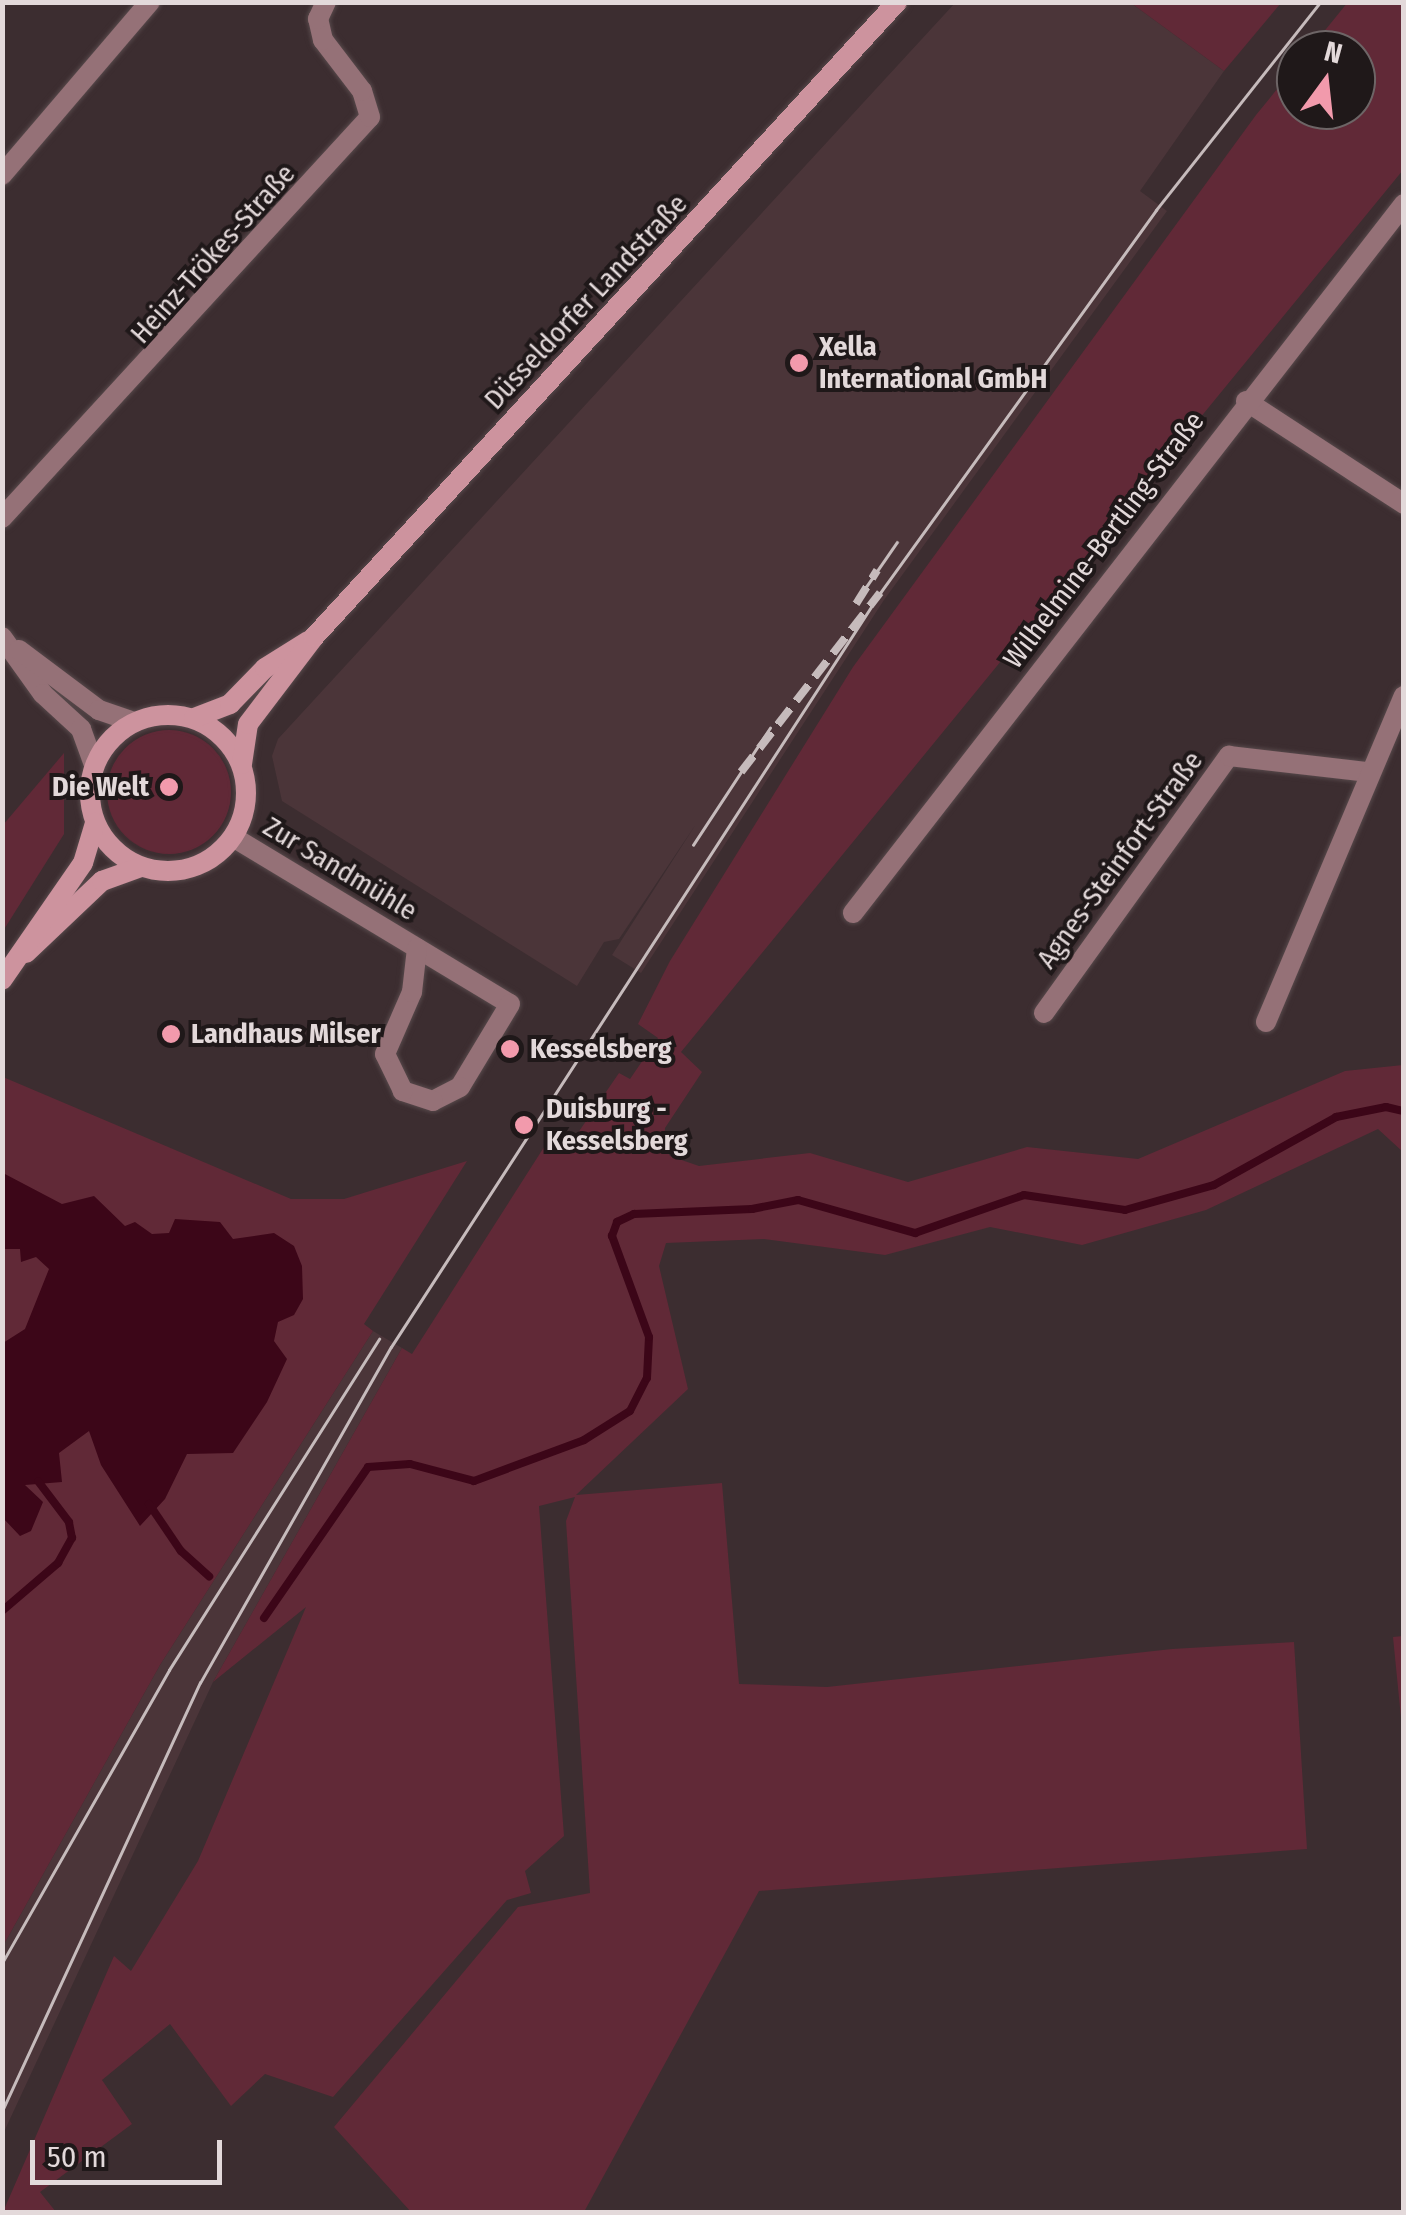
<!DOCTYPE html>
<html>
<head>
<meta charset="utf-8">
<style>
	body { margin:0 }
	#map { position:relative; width:1406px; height:2215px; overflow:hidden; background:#3c2d30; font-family:"Fira Sans Condensed",sans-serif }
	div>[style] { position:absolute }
	.built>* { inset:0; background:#4b3539 }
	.green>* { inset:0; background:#612937 }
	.round { border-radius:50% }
	.water>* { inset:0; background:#3c0618 }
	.stream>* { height:8px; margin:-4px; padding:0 4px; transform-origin:4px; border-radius:4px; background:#3c0618 }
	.roads { filter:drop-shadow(0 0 2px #57494b) drop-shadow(0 0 2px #57494b) }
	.minor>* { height:20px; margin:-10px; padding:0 10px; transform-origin:10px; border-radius:10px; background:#957177 }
	.secondary>* { height:20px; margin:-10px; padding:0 10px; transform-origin:10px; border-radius:10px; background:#cd939e }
	.secondary>.ring { margin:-10px; padding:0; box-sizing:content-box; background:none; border:20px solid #cd939e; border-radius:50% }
	.tram>* { height:2.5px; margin:-1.25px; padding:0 1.25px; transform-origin:1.25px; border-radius:1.25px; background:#c6bbbc }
	.rail>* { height:8px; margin-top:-4px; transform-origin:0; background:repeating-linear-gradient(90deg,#c6bbbc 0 20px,transparent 0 30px) }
	.dots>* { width:28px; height:28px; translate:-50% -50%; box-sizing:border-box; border:5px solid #1f1819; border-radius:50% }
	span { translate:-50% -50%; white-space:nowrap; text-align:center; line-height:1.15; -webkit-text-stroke:8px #1f1819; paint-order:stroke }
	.street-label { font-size:28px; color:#e3d9da }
	.poi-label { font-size:28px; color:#e3d9da; font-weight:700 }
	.left { translate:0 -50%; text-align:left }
	.right { translate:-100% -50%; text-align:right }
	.frame { position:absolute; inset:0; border:5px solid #e3d9da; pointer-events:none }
	.north { position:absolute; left:1276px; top:30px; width:100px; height:100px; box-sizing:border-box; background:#1f1819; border:2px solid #6d6566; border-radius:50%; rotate:15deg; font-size:28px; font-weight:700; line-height:40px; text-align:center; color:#e3d9da }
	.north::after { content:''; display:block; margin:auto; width:35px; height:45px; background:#f29aac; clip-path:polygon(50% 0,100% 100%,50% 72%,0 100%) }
	.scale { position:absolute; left:30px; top:2140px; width:192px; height:45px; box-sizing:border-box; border:5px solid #e3d9da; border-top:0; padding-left:12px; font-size:30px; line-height:35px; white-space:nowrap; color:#e3d9da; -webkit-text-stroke:8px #1f1819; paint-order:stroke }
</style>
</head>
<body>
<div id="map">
	<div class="built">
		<i style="clip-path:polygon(955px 3px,1131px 3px,1224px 71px,1140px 191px,1167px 211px,884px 600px,641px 973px,612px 955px,696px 824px,619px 939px,604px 942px,577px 986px,282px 801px,272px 756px,278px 739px)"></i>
		<i style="clip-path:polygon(373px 1331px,402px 1348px,213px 1682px,3px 2134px,3px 1946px,160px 1665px)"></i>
	</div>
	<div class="green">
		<i style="clip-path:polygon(1348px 2px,1403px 3px,1403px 170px,681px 1052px,702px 1072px,665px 1128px,664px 1145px,670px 1156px,699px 1166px,810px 1153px,908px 1182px,1027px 1147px,1138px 1159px,1345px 1071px,1403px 1065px,1403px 1152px,1378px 1129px,1206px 1210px,1082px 1245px,990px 1227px,885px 1255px,764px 1239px,666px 1243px,659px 1266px,688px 1389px,576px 1495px,722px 1483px,739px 1684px,827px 1687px,1172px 1649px,1294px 1642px,1307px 1849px,759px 1891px,584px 2212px,411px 2212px,334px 2127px,518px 1907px,590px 1893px,566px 1521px,575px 1497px,539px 1506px,564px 1836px,525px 1871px,531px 1893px,507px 1900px,333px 2097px,265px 2074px,231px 2106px,170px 2024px,102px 2080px,132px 2124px,40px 2192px,56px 2212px,3px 2212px,114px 1956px,131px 1971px,198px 1861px,306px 1607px,213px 1682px,402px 1348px,412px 1354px,546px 1144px,559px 1149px,571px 1143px,619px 1073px,630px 1079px,658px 1038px,638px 1024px,670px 961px,853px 667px,1256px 115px,1296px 66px,1296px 110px,1356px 110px,1356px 50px,1309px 50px)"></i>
		<i style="clip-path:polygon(1131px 3px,1281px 2px,1281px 3px,1224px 71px)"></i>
		<i class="round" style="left:107px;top:730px;width:124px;height:124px"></i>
		<i style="clip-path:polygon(64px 753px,64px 834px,3px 931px,3px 825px)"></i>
		<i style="clip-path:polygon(3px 1077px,291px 1199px,344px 1199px,467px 1161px,364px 1324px,373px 1331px,160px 1665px,3px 1946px)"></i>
		<i style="clip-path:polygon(1403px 1636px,1404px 1636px,1403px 1738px,1393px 1637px)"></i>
	</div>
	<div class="water">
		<i style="clip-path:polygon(3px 1173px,62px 1204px,94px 1196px,125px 1226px,135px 1222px,152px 1234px,169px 1233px,175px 1219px,220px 1222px,233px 1239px,274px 1233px,294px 1246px,302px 1266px,303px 1299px,294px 1315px,278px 1322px,274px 1341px,287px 1359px,267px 1402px,233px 1453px,187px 1454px,165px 1499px,140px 1526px,101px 1465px,89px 1431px,59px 1453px,62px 1482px,25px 1485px,43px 1502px,31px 1531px,20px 1536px,3px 1518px,3px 1343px,25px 1329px,49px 1269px,36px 1257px,21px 1262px,20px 1249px,3px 1249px)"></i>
	</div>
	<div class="stream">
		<i style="left:149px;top:1504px;width:57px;rotate:55.8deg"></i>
		<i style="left:181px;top:1551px;width:38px;rotate:42deg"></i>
		<i style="left:2px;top:1611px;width:74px;rotate:-40.6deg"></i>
		<i style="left:58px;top:1563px;width:29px;rotate:-61deg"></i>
		<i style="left:72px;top:1538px;width:16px;rotate:-101deg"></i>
		<i style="left:69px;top:1522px;width:51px;rotate:-127.1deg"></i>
		<i style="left:264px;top:1618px;width:183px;rotate:-55.4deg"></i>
		<i style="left:368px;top:1467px;width:42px;rotate:-4.1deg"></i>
		<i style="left:410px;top:1464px;width:66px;rotate:14.9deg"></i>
		<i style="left:474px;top:1481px;width:117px;rotate:-20.4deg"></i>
		<i style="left:584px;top:1440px;width:54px;rotate:-32.2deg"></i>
		<i style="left:630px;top:1411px;width:37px;rotate:-63deg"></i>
		<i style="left:647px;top:1378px;width:41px;rotate:-87.2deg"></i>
		<i style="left:649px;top:1337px;width:108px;rotate:-110.1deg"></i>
		<i style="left:612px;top:1236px;width:15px;rotate:-70deg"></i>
		<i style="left:617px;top:1222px;width:19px;rotate:-25deg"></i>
		<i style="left:634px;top:1214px;width:118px;rotate:-2.4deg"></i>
		<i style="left:752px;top:1209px;width:47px;rotate:-11.1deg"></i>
		<i style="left:798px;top:1200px;width:122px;rotate:15.8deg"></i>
		<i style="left:915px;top:1233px;width:115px;rotate:-19.2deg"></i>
		<i style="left:1024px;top:1195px;width:102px;rotate:8.4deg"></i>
		<i style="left:1125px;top:1210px;width:92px;rotate:-15.7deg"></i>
		<i style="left:1214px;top:1185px;width:140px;rotate:-29.1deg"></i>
		<i style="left:1336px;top:1117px;width:51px;rotate:-11.3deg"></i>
		<i style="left:1386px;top:1107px;width:18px;rotate:13deg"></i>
	</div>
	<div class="roads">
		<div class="minor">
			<i style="left:2px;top:175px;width:228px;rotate:-49.5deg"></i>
			<i style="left:1246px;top:401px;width:189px;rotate:33.1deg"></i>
			<i style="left:2px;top:518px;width:544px;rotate:-47.46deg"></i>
			<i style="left:370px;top:117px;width:27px;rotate:-107deg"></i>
			<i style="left:362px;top:91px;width:64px;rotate:-127.4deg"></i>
			<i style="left:323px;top:40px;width:22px;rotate:-103deg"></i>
			<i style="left:318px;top:19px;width:19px;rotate:-65deg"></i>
			<i style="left:2px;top:637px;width:70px;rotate:54.3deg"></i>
			<i style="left:43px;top:694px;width:52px;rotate:42.6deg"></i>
			<i style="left:81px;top:729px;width:38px;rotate:70deg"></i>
			<i style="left:19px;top:650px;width:100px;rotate:36.9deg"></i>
			<i style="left:99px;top:710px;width:37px;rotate:19deg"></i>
			<i style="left:233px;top:837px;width:323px;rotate:31.1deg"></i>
			<i style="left:510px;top:1004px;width:97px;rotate:121.1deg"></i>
			<i style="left:460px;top:1087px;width:30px;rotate:153deg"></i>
			<i style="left:433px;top:1101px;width:32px;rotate:-162deg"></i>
			<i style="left:403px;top:1091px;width:41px;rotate:-115.9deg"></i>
			<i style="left:385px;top:1054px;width:68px;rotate:-66.5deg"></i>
			<i style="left:412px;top:992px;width:44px;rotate:-83.5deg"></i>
			<i style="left:853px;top:913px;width:898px;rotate:-52.15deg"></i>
			<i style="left:1044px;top:1013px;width:317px;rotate:-54.3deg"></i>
			<i style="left:1229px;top:756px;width:140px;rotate:6.6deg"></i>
			<i style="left:1266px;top:1022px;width:354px;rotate:-67.1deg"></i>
		</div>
		<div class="secondary">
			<i class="ring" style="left:90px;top:715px;width:136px;height:136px"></i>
			<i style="left:194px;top:718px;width:39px;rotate:-21deg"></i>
			<i style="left:230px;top:704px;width:50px;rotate:-45.8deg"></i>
			<i style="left:265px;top:668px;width:51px;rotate:-32.1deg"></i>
			<i style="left:242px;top:764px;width:40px;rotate:-81.5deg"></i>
			<i style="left:248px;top:724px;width:109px;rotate:-52.8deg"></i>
			<i style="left:314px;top:637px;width:862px;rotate:-47.44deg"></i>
			<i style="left:26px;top:953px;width:105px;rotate:-43.5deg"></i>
			<i style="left:102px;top:881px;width:41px;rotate:-19.7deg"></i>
			<i style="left:2px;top:980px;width:142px;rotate:-55.3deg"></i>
			<i style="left:83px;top:863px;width:42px;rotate:-73.3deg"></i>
		</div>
	</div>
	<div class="tram">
		<i style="left:857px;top:600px;width:70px;rotate:-55.4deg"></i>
		<i style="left:693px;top:845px;width:140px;rotate:-56.7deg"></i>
		<i style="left:2px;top:1963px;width:337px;rotate:-60.3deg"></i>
		<i style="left:169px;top:1670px;width:392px;rotate:-57.6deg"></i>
		<i style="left:2px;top:2111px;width:472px;rotate:-65.2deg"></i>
		<i style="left:200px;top:1683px;width:386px;rotate:-60.4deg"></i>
		<i style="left:391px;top:1347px;width:899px;rotate:-57.03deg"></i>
		<i style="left:880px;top:593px;width:472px;rotate:-54.2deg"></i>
		<i style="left:1156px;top:210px;width:265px;rotate:-51.7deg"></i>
	</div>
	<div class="rail">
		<i style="left:856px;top:604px;width:40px;rotate:-58deg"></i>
		<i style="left:741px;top:772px;width:227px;rotate:-52.2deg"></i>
	</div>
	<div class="dots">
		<i style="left:799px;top:363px;background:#f29aac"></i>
		<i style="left:169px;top:787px;background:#f29aac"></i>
		<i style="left:171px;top:1034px;background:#f29aac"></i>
		<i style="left:510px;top:1049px;background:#f29aac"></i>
		<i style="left:524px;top:1125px;background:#f29aac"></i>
	</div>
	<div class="street-label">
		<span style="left:213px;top:254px;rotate:-48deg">Heinz-Trökes-Straße</span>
		<span style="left:586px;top:302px;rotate:-47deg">Düsseldorfer Landstraße</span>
		<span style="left:1104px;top:540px;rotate:-53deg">Wilhelmine-Bertling-Straße</span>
		<span style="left:1120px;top:860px;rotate:-54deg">Agnes-Steinfort-Straße</span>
		<span style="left:340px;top:869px;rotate:31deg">Zur Sandmühle</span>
	</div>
	<div class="poi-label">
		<span class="left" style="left:819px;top:363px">Xella<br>International GmbH</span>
		<span class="right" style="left:149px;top:787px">Die Welt</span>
		<span class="left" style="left:191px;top:1034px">Landhaus Milser</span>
		<span class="left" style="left:530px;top:1049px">Kesselsberg</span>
		<span class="left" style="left:546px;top:1125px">Duisburg -<br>Kesselsberg</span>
	</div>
	<div class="frame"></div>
	<div class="north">N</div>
	<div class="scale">50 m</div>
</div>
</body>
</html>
